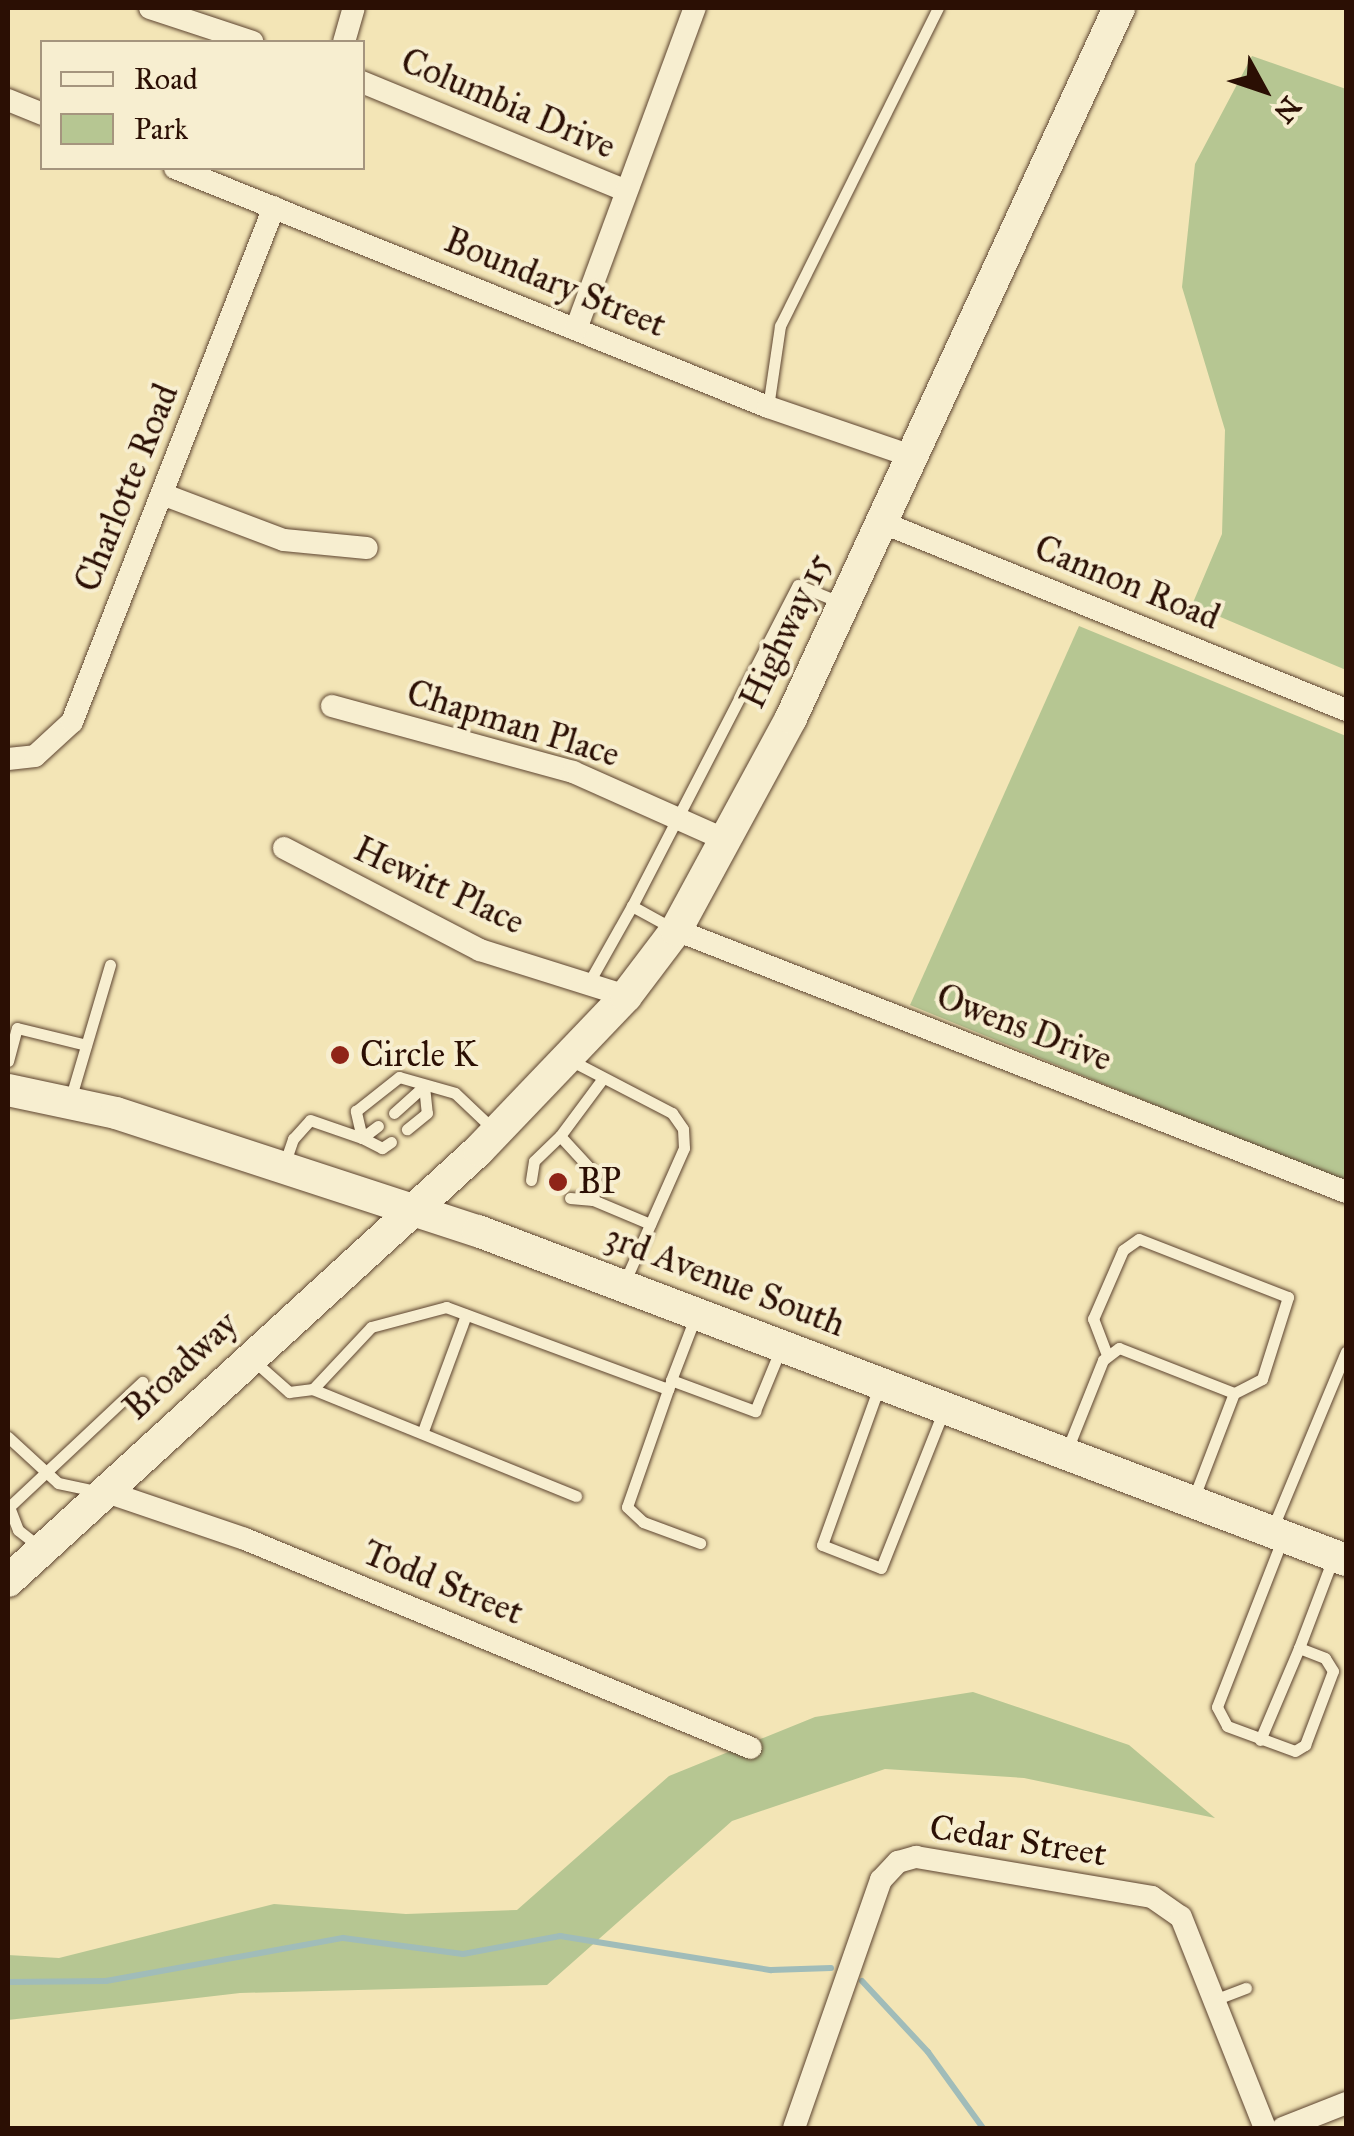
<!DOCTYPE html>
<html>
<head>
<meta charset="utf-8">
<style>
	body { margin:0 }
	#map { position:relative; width:1354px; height:2136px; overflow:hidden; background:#f3e5b6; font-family:"IM FELL Great Primer",serif }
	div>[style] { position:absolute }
	.green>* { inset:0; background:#b6c692 }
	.stream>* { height:6px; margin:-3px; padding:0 3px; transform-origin:3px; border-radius:3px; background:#a0bcb9 }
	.roads { filter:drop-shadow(0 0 2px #5d4430) drop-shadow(0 0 2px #5d4430) }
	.lane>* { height:11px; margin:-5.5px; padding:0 5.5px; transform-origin:5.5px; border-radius:5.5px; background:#f7eed0 }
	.street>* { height:22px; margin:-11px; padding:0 11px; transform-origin:11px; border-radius:11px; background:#f7eed0 }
	.secondary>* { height:32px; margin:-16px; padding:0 16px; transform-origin:16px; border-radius:16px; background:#f7eed0 }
	.dots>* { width:28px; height:28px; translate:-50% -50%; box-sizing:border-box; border:5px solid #f7eed0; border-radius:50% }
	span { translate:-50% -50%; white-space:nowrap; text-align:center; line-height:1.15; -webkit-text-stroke:8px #f7eed0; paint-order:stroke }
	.street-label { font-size:35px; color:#2b0f04 }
	.poi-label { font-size:35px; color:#2b0f04 }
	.left { translate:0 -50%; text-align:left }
	.frame { position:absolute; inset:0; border:10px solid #2b0f04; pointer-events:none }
	.legend { position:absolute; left:40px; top:40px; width:325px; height:130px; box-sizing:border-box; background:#f7eed0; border:2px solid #a5957e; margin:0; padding:12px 18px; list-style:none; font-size:30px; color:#2b0f04 }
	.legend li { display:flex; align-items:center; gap:20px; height:50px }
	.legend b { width:50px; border:2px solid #a5957e }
	.north { position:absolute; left:1214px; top:40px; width:100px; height:100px; -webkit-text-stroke:8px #f7eed0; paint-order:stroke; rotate:130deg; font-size:28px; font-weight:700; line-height:40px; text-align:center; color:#2b0f04 }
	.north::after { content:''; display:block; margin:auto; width:35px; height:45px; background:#2b0f04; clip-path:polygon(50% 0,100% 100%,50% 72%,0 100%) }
</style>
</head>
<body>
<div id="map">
	<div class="green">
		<i style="clip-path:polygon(1252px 56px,1346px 89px,1346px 670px,1192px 605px,1222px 534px,1225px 430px,1182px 287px,1195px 164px)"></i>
		<i style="clip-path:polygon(1079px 626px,1346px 736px,1346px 1183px,910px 1005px)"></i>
		<i style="clip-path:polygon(973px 1692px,1129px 1745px,1215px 1818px,1024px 1778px,885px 1769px,732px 1821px,547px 1985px,240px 1993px,8px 2020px,8px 1955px,59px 1958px,274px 1904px,406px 1914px,517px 1910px,669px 1776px,815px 1717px)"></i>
	</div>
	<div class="stream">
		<i style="left:862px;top:1981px;width:97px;rotate:47.1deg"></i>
		<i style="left:928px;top:2052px;width:94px;rotate:54.1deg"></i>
		<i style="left:8px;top:1982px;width:98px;rotate:-0.6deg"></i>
		<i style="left:106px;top:1981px;width:241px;rotate:-10.3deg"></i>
		<i style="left:343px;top:1938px;width:121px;rotate:7.6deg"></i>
		<i style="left:463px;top:1954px;width:99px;rotate:-10.5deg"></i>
		<i style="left:560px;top:1936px;width:214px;rotate:9.2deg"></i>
		<i style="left:771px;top:1970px;width:60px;rotate:-1.9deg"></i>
	</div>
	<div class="roads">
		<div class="lane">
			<i style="left:768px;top:407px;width:82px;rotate:-81.6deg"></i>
			<i style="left:780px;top:326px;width:355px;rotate:-63.6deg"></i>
			<i style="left:672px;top:928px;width:46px;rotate:-151.2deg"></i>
			<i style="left:632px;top:906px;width:361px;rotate:-62.7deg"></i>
			<i style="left:798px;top:585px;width:44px;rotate:22.5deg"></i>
			<i style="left:588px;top:984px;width:90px;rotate:-60.6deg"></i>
			<i style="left:8px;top:1061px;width:34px;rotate:-75deg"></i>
			<i style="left:17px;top:1028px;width:71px;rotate:13.8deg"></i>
			<i style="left:572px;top:1061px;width:113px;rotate:27.5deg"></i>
			<i style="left:672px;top:1113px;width:19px;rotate:55deg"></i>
			<i style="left:683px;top:1129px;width:19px;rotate:87deg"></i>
			<i style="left:684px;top:1148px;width:145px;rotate:113.9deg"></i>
			<i style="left:70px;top:1100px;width:141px;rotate:-73.5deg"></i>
			<i style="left:394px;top:1113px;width:40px;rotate:-42deg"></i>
			<i style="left:424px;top:1086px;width:27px;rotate:84deg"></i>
			<i style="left:427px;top:1113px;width:26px;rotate:141deg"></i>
			<i style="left:391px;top:1142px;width:11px;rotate:146deg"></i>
			<i style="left:382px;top:1148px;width:22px;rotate:-153deg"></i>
			<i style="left:362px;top:1138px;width:28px;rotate:-103deg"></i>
			<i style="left:356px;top:1111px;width:55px;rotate:-38.3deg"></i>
			<i style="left:399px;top:1077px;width:58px;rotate:15.9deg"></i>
			<i style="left:455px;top:1093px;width:52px;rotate:43.5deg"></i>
			<i style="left:284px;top:1165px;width:28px;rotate:-71deg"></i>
			<i style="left:293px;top:1139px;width:25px;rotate:-48deg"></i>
			<i style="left:310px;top:1120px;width:55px;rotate:19.1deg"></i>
			<i style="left:362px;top:1138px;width:20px;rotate:-37deg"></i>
			<i style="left:531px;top:1180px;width:19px;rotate:-81deg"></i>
			<i style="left:534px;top:1161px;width:36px;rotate:-44deg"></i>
			<i style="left:570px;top:1198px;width:23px;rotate:5deg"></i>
			<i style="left:593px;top:1200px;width:62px;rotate:22.8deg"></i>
			<i style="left:593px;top:1200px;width:25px;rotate:-83deg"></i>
			<i style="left:596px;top:1175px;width:53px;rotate:-132.7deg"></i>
			<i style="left:560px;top:1136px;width:72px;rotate:-53.4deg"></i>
			<i style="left:696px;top:1315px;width:70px;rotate:111deg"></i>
			<i style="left:671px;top:1380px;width:90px;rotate:20.3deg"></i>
			<i style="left:755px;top:1411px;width:68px;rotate:-67.6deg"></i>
			<i style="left:1107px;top:1355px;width:39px;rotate:-111deg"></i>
			<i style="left:1093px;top:1319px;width:75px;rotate:-66.5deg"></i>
			<i style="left:1123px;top:1250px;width:19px;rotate:-35deg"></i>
			<i style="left:1139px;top:1239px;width:160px;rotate:21.3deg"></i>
			<i style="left:1288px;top:1297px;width:86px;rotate:107.6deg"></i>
			<i style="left:1262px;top:1379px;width:31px;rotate:153deg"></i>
			<i style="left:254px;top:1361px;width:47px;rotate:41.5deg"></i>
			<i style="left:289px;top:1392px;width:24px;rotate:-7deg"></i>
			<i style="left:670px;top:1384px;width:130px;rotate:109.3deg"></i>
			<i style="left:627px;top:1507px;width:22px;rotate:43deg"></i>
			<i style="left:643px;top:1522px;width:61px;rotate:20.2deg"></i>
			<i style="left:880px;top:1384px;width:171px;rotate:109.8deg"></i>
			<i style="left:822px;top:1545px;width:63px;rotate:21.3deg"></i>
			<i style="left:881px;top:1568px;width:168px;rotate:-68.3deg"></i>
			<i style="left:423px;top:1431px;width:124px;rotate:-69.7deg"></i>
			<i style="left:8px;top:1437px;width:68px;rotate:42.6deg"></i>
			<i style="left:58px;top:1483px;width:38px;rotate:12deg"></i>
			<i style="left:1067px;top:1450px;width:97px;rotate:-68.2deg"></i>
			<i style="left:1103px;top:1360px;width:20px;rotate:-37deg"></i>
			<i style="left:1119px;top:1348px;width:123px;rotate:21.4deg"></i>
			<i style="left:1234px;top:1393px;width:115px;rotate:111deg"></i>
			<i style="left:576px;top:1496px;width:284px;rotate:-157.9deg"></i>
			<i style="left:313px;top:1389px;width:85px;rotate:-46.9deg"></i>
			<i style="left:371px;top:1327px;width:78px;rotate:-14.9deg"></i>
			<i style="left:446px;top:1307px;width:237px;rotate:20.3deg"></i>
			<i style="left:1273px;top:1527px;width:190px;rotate:-67.4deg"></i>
			<i style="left:1282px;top:1540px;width:179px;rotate:111.3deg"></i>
			<i style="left:1217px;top:1707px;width:21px;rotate:62deg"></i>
			<i style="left:1227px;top:1726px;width:72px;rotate:20.2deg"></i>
			<i style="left:1295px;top:1751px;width:12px;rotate:-31deg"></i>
			<i style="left:1305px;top:1745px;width:79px;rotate:-69.3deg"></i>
			<i style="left:1333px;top:1671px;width:15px;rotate:-122deg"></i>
			<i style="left:1325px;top:1658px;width:28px;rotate:-159deg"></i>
			<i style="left:1299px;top:1648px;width:98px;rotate:-69.2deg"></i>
			<i style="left:41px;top:1548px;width:29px;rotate:-142deg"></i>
			<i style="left:18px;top:1530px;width:25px;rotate:-111deg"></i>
			<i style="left:9px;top:1507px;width:183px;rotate:-43.2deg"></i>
			<i style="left:1260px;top:1740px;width:100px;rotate:-67deg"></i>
			<i style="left:1217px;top:1999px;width:31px;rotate:-21deg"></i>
		</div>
		<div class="street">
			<i style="left:150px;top:8px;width:108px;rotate:18.3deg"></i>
			<i style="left:344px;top:42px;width:35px;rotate:-74deg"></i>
			<i style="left:362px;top:82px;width:286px;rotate:22.4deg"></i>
			<i style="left:8px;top:100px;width:37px;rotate:22deg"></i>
			<i style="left:175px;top:168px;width:639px;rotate:21.95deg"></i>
			<i style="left:768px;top:407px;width:151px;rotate:18.9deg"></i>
			<i style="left:576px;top:329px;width:342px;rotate:-69.7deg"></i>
			<i style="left:162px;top:494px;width:130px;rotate:20.7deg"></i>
			<i style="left:284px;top:540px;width:83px;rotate:5.5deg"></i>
			<i style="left:881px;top:522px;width:502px;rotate:22.01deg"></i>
			<i style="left:332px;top:706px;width:250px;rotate:15.3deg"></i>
			<i style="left:573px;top:772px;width:167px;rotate:24deg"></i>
			<i style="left:8px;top:759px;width:27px;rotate:-6deg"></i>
			<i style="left:35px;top:756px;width:50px;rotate:-42.6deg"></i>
			<i style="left:72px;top:722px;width:553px;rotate:-68.58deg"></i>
			<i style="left:284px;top:848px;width:221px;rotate:27.5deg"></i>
			<i style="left:480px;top:950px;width:153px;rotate:17.5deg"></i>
			<i style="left:676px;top:930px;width:719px;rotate:21.36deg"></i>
			<i style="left:104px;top:1491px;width:149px;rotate:18.8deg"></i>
			<i style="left:245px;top:1539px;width:547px;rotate:22.44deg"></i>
			<i style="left:794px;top:2128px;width:263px;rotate:-70.7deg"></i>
			<i style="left:881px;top:1880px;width:25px;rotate:-47deg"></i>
			<i style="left:898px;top:1862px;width:19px;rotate:-16deg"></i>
			<i style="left:916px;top:1857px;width:239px;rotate:9.6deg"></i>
			<i style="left:1152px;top:1897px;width:35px;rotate:35deg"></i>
			<i style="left:1181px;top:1917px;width:227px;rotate:68.3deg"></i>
			<i style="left:1283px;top:2128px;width:68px;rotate:-21.6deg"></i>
		</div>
		<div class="secondary">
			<i style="left:8px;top:1090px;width:110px;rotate:12deg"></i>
			<i style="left:116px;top:1113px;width:381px;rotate:18.1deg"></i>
			<i style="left:478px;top:1231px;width:928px;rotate:20.76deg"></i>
			<i style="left:8px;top:1581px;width:638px;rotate:-42.46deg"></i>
			<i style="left:479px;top:1150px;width:213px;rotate:-46.3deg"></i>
			<i style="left:626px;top:996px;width:83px;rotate:-52.9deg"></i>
			<i style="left:676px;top:930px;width:241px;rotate:-61.5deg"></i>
			<i style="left:791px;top:718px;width:782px;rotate:-65.2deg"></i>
		</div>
	</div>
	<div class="dots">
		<i style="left:340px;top:1055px;background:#8f2418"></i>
		<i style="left:558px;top:1182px;background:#8f2418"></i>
	</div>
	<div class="street-label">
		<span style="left:508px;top:104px;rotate:23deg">Columbia Drive</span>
		<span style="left:555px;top:283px;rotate:22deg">Boundary Street</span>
		<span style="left:127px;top:488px;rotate:-68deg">Charlotte Road</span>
		<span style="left:1127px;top:583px;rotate:22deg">Cannon Road</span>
		<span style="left:786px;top:631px;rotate:-65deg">Highway 15</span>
		<span style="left:513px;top:724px;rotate:17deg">Chapman Place</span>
		<span style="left:439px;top:886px;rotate:25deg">Hewitt Place</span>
		<span style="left:1024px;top:1028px;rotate:21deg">Owens Drive</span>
		<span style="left:725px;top:1281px;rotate:21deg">3rd Avenue South</span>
		<span style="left:181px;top:1366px;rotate:-43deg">Broadway</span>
		<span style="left:443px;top:1583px;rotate:22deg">Todd Street</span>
		<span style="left:1018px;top:1841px;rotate:9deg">Cedar Street</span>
	</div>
	<div class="poi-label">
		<span class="left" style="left:360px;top:1055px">Circle K</span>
		<span class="left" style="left:578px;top:1182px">BP</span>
	</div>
	<div class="frame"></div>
	<ul class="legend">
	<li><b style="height:12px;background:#f7eed0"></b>Road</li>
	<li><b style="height:28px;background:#b6c692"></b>Park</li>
	</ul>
	<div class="north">N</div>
</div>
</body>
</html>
